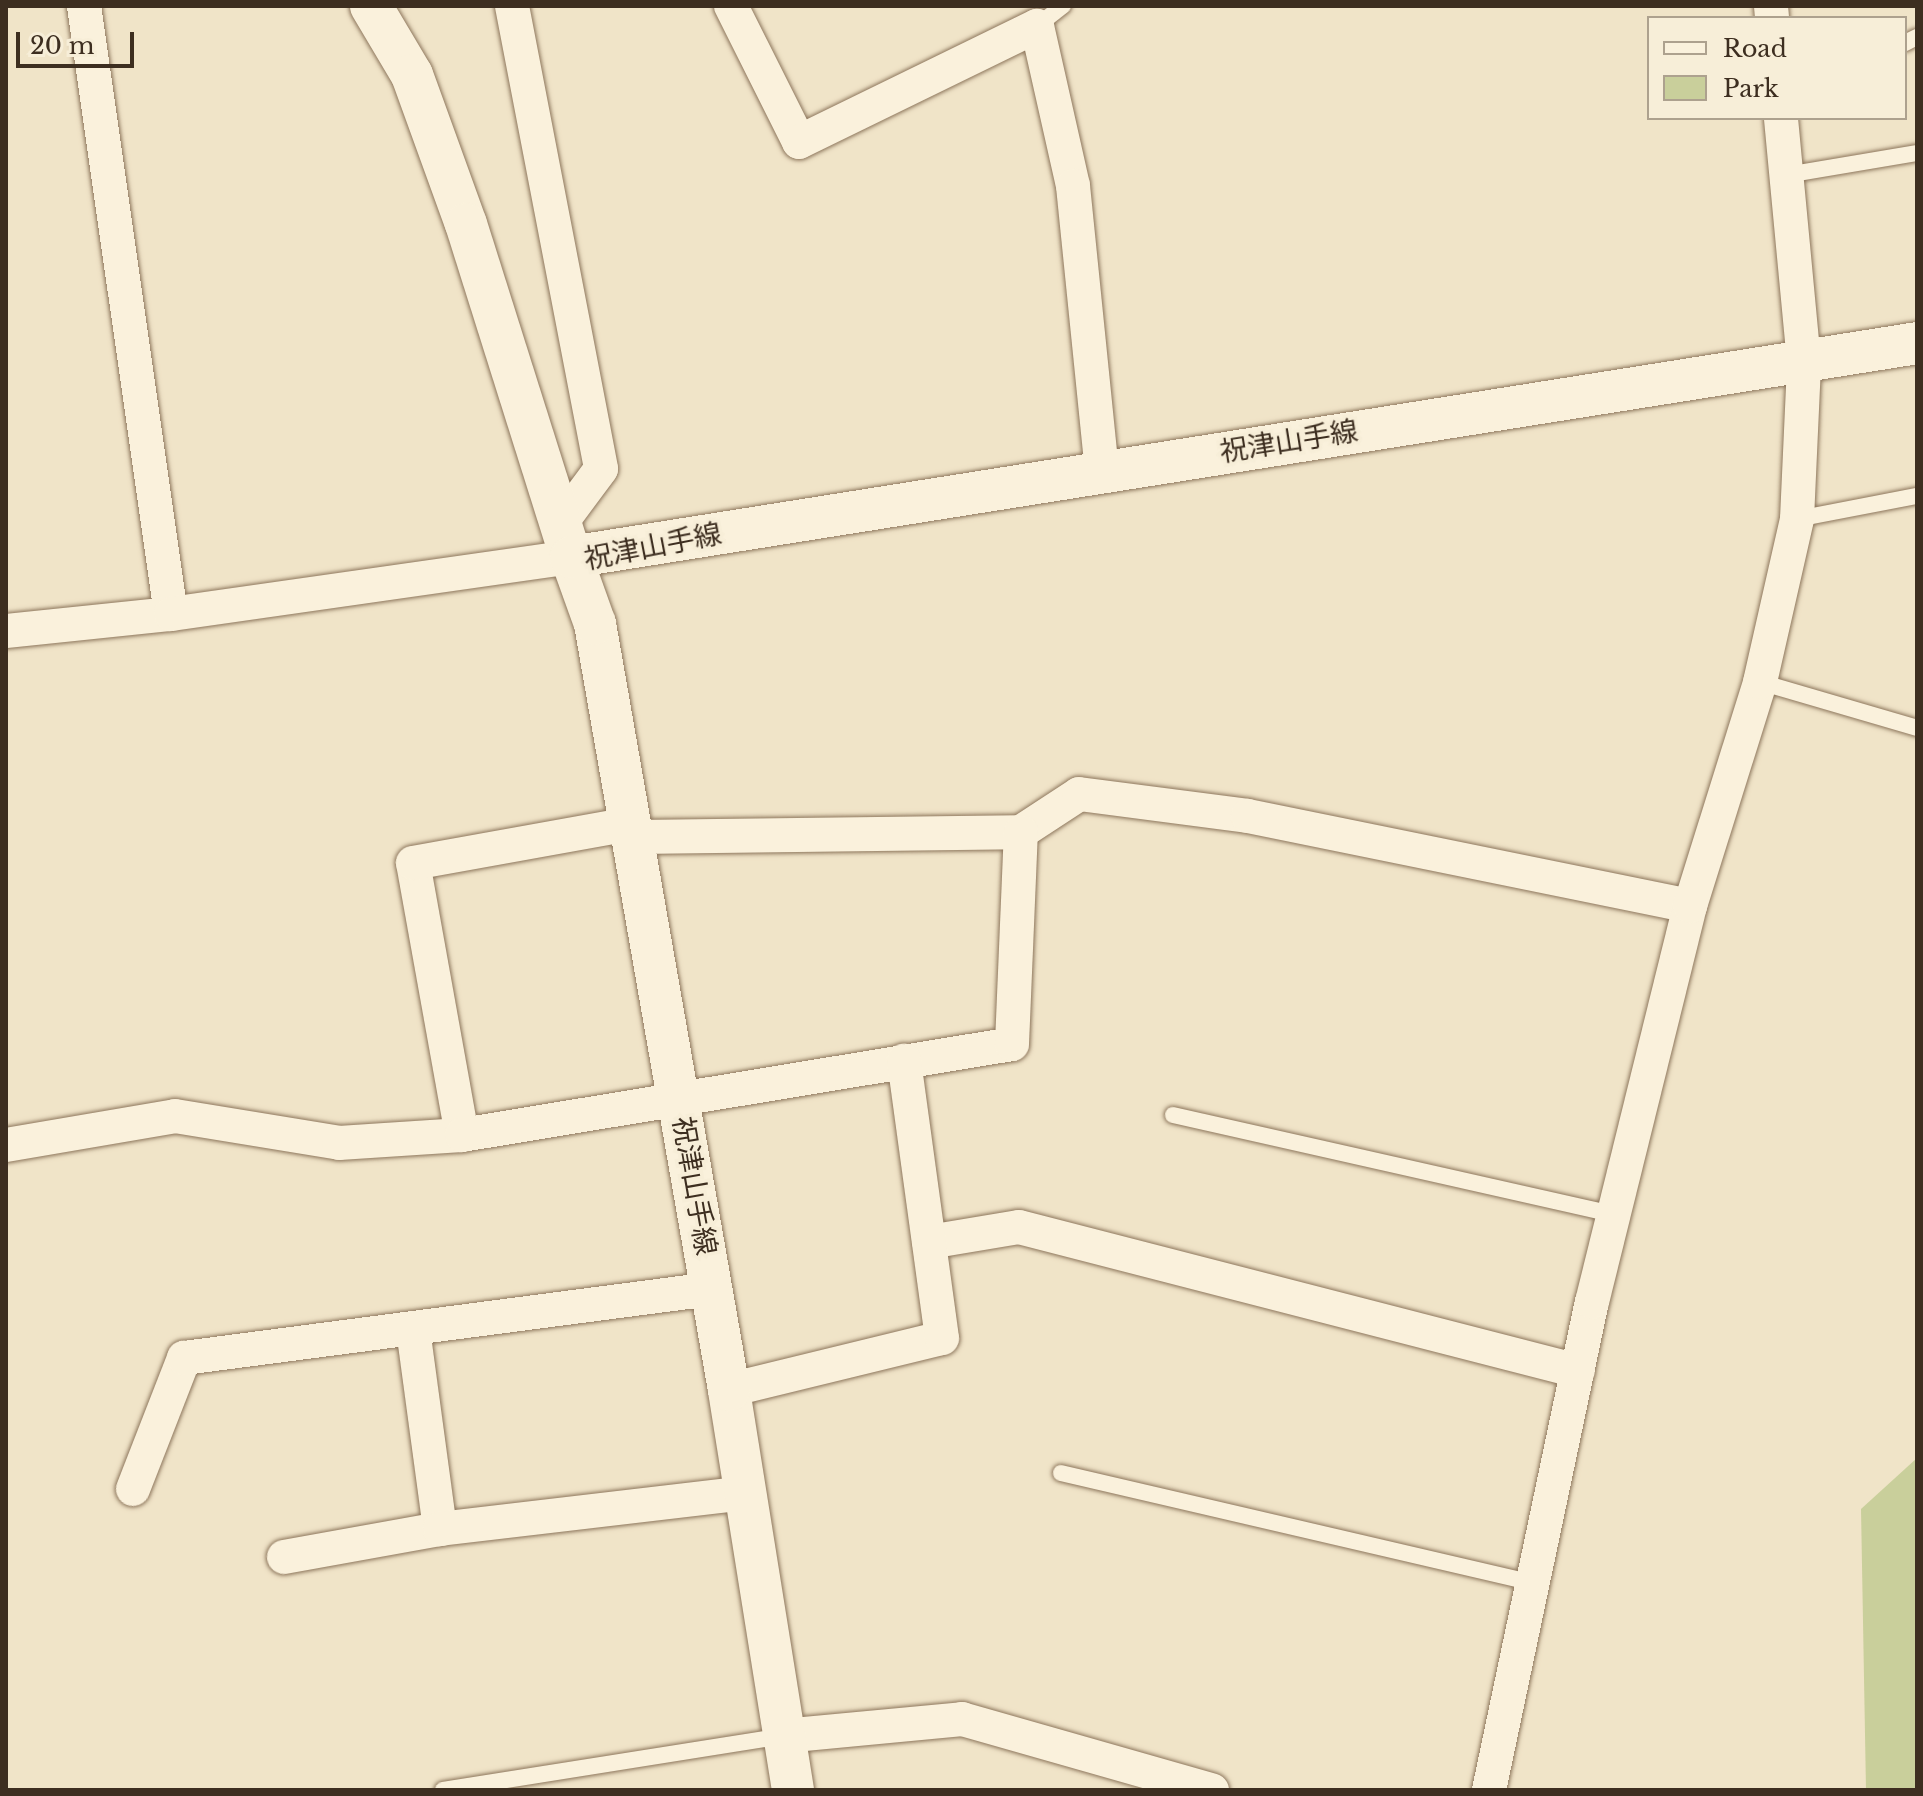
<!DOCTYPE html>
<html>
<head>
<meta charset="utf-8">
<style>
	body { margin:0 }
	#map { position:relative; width:1923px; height:1796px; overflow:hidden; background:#f0e4c8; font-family:"Libre Baskerville","Noto Sans JP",serif }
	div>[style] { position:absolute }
	.green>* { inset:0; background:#c9cf9b }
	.roads { filter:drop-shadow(0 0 2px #8d765c) drop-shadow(0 0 2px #8d765c) }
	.service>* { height:16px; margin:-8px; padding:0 8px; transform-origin:8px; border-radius:8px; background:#faf1dc }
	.minor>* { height:34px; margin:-17px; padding:0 17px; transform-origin:17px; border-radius:17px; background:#faf1dc }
	.tertiary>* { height:42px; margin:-21px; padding:0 21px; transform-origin:21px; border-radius:21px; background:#faf1dc }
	span { translate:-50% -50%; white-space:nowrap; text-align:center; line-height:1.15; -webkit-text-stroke:7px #f7eed8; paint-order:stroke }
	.street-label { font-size:28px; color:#3d2e20 }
	.frame { position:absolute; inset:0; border:8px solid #3d2e20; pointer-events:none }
	.legend { position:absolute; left:1647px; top:16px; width:260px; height:104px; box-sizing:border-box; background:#f7eed8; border:2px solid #ada18e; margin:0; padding:10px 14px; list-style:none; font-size:24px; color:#3d2e20 }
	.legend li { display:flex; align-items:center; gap:16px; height:40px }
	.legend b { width:40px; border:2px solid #ada18e }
	.scale { position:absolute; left:16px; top:32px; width:118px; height:36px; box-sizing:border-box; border:4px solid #3d2e20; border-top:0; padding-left:10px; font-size:24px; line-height:28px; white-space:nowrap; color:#3d2e20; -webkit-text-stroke:6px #f7eed8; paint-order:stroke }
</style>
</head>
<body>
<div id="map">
	<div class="green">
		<i style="clip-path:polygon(1917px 1458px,1917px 1790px,1866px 1790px,1861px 1509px)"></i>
	</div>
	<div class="roads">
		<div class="service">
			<i style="left:1037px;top:26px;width:33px;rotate:-38deg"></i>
			<i style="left:1905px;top:43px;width:13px;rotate:-27deg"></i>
			<i style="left:1786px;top:175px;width:133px;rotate:-9.5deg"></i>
			<i style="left:1797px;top:519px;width:122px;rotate:-10.9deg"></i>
			<i style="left:1760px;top:682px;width:164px;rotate:16.3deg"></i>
			<i style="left:1173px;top:1115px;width:452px;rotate:12.7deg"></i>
			<i style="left:1061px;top:1473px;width:485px;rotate:13.1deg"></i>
			<i style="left:443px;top:1790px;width:344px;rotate:-9deg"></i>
		</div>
		<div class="minor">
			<i style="left:84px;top:6px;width:614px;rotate:81.86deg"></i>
			<i style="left:512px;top:6px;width:471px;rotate:79.1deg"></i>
			<i style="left:601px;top:469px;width:72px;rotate:126.6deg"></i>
			<i style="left:731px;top:6px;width:152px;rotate:63.4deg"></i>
			<i style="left:799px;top:142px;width:265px;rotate:-26deg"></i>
			<i style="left:1037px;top:26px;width:164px;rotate:77.3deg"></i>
			<i style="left:1073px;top:186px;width:286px;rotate:84.2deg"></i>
			<i style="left:1771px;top:6px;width:12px;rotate:85deg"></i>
			<i style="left:6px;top:631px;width:166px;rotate:-5.9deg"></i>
			<i style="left:171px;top:614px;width:404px;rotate:-8.1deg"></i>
			<i style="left:633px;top:837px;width:388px;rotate:-0.7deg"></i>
			<i style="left:1021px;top:832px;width:69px;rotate:-33.2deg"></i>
			<i style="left:1079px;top:794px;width:170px;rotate:7.4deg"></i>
			<i style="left:1248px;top:816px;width:451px;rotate:11.5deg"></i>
			<i style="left:462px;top:1135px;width:276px;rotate:-100.2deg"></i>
			<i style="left:413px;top:863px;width:220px;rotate:-10.2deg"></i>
			<i style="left:6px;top:1145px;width:171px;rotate:-9.7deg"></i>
			<i style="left:175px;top:1116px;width:166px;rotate:9.3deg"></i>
			<i style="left:339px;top:1143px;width:123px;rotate:-3.7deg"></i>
			<i style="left:462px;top:1135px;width:557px;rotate:-9.39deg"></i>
			<i style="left:1012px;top:1044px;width:212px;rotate:-87.6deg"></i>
			<i style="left:929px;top:1242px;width:91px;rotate:-9.5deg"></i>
			<i style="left:1019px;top:1227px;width:577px;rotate:14.45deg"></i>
			<i style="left:413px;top:1329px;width:202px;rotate:82.3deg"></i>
			<i style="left:729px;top:1390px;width:219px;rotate:-13.7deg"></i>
			<i style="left:942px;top:1338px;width:280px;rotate:-97.8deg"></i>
			<i style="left:133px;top:1489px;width:141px;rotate:-68.7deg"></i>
			<i style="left:184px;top:1358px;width:531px;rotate:-7.46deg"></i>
			<i style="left:284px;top:1557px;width:158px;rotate:-10.2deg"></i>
			<i style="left:440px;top:1529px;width:307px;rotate:-6.7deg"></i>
			<i style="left:783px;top:1736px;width:180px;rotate:-5.4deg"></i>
			<i style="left:962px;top:1719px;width:260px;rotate:15.9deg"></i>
			<i style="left:1489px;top:1790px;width:499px;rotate:-78.1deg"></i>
			<i style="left:1592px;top:1302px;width:408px;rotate:-76.1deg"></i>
			<i style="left:1690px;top:906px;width:235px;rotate:-72.6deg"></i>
			<i style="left:1760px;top:682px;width:167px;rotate:-77.2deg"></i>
			<i style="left:1797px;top:519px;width:157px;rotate:-87.4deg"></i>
			<i style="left:1804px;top:362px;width:245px;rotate:-95.4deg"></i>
		</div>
		<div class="tertiary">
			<i style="left:371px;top:6px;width:80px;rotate:59.3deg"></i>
			<i style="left:412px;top:75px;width:158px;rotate:70.1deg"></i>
			<i style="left:466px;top:224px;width:349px;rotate:72.5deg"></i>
			<i style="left:793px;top:1790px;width:405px;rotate:-99.1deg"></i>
			<i style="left:729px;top:1390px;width:778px;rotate:-99.92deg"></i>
			<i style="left:595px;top:624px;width:71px;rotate:-109.7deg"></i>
			<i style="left:571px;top:557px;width:1363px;rotate:-9.03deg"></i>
		</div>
	</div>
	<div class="street-label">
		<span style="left:1289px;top:442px;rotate:-9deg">祝津山手線</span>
		<span style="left:653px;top:547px;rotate:-11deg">祝津山手線</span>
		<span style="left:694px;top:1186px;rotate:80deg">祝津山手線</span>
	</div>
	<div class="frame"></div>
	<ul class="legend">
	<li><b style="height:10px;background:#faf1dc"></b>Road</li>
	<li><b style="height:22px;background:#c9cf9b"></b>Park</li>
	</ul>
	<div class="scale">20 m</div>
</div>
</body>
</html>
